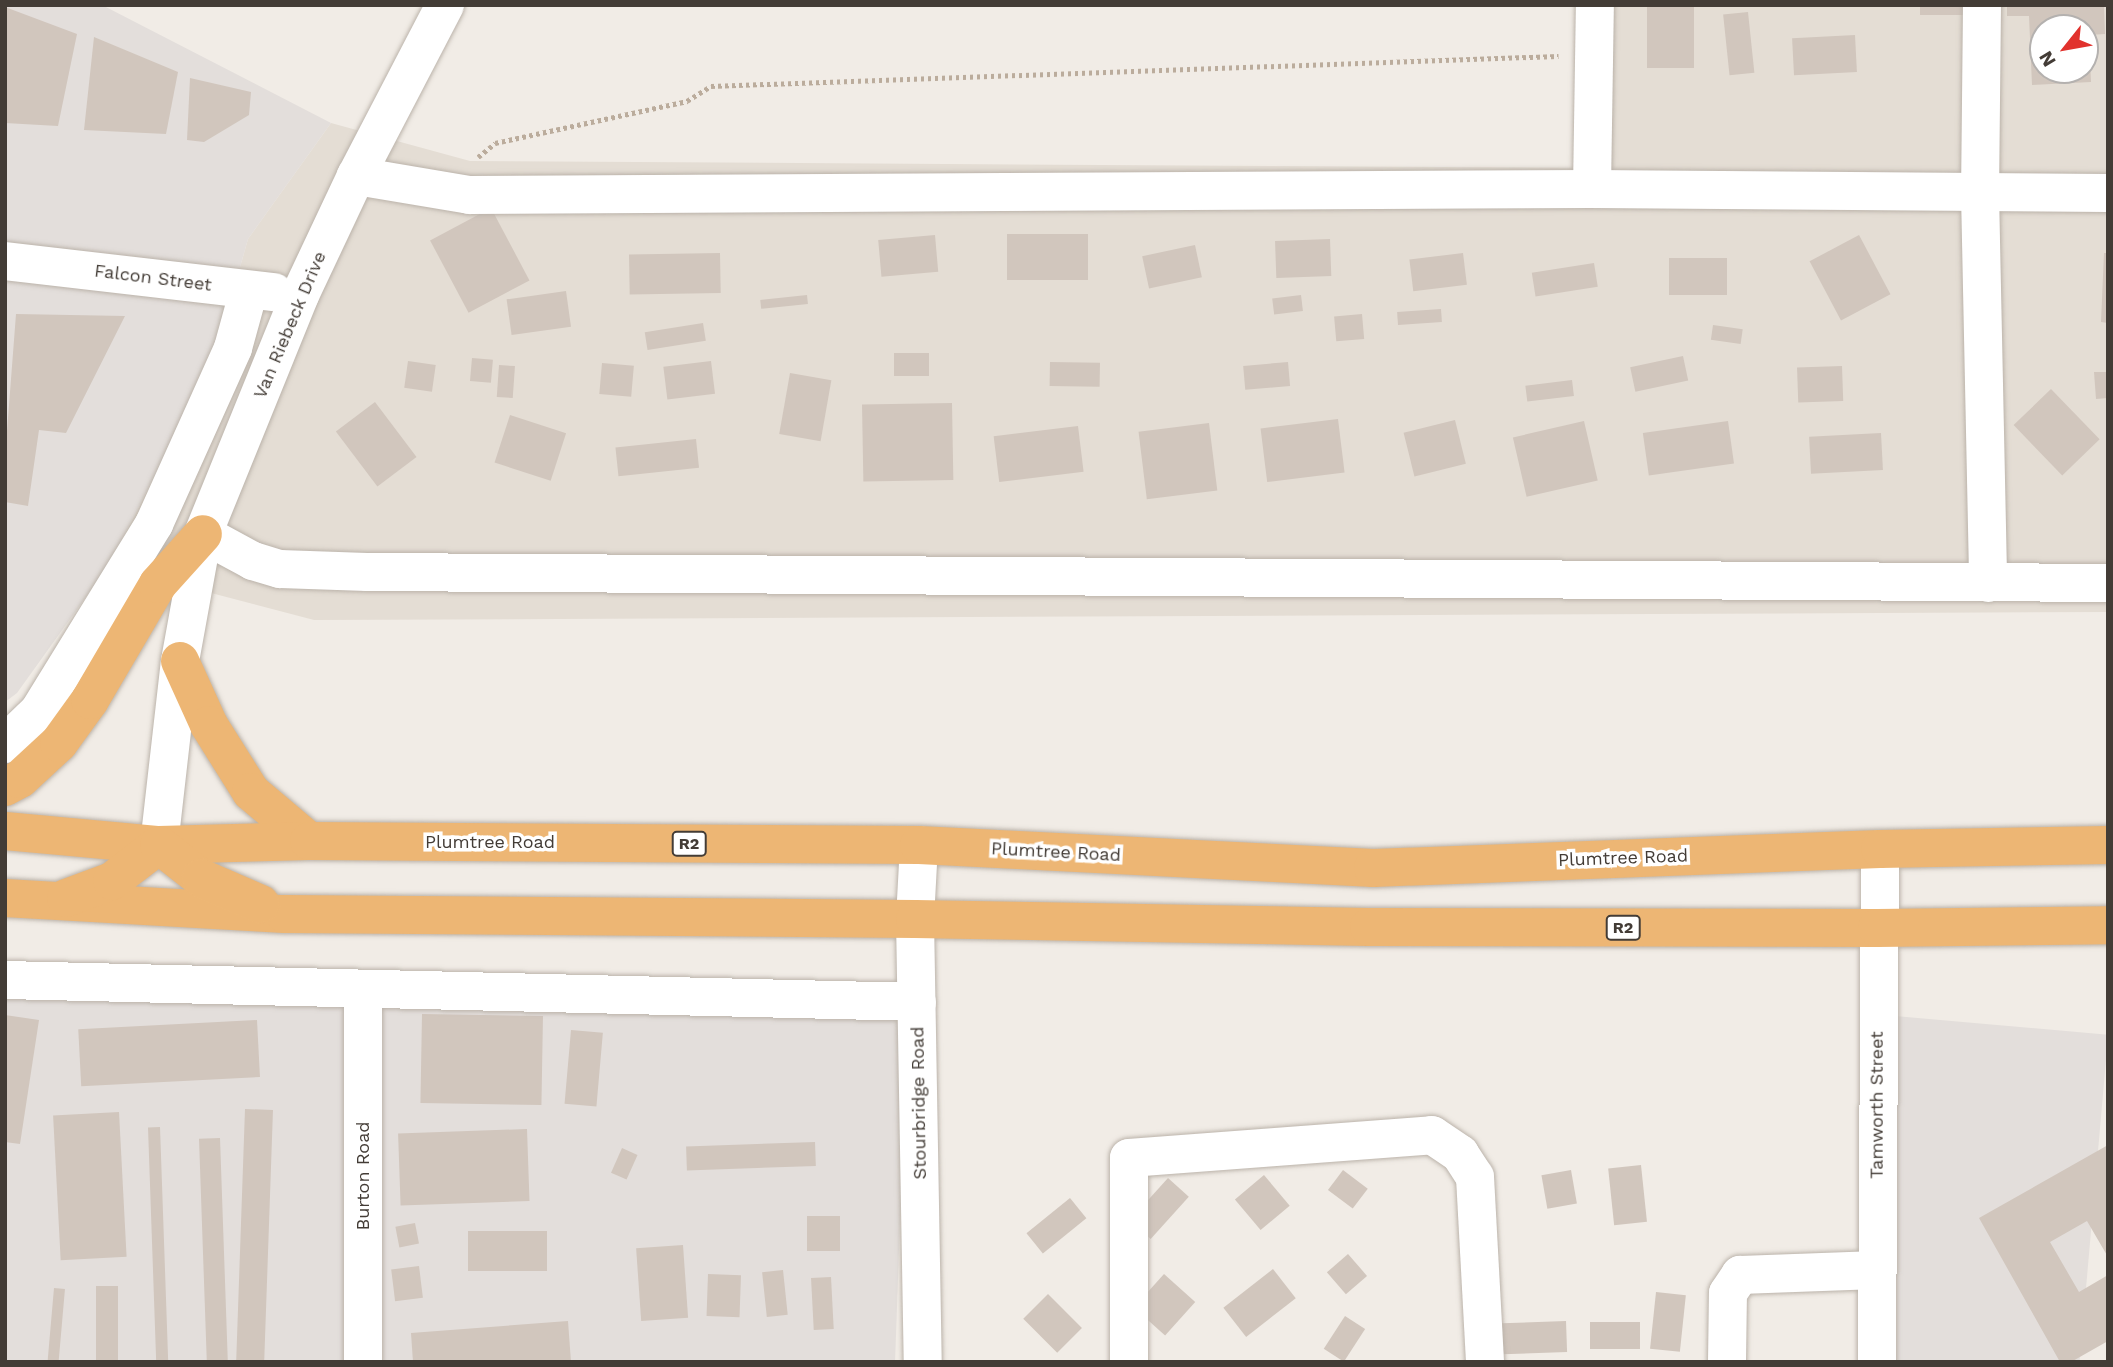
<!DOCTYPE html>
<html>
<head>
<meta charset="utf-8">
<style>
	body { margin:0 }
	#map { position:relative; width:2113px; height:1367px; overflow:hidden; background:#f1ece6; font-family:"Work Sans",sans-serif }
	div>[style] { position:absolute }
	.residential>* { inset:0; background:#e4ddd4 }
	.industrial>* { inset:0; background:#e3dedb; transform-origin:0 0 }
	.building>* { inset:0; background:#d1c6bd; transform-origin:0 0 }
	.path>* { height:4.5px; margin-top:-2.25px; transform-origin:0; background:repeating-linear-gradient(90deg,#bbac9c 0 3.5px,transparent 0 7px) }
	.roads { filter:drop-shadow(0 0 2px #bbb3aa) drop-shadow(0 0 2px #bbb3aa) }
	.minor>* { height:38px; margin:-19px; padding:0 19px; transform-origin:19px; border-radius:19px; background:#fff }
	.highway>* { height:38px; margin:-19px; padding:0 19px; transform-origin:19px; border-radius:19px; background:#edb674 }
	span { translate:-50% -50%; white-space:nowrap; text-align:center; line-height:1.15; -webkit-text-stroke:7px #fff; paint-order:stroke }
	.shield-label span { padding:2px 5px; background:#fff; border:2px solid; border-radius:5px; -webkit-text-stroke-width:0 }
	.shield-label { font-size:16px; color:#433c36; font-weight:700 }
	.street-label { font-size:18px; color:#433c36 }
	.frame { position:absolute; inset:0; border:7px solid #433c36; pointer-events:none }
	.north { position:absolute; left:2029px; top:14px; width:70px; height:70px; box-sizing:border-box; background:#fff; border:2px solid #b4b1af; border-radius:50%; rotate:239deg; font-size:19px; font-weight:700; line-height:28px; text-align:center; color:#433c36 }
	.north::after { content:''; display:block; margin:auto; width:24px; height:32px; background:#e1322d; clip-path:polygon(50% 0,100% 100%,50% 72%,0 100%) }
</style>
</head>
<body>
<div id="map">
	<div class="residential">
		<i style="clip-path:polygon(evenodd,1589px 5px,2108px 5px,2108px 612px,314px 620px,108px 566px,212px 366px,248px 239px,331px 123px,470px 161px,1588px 168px,1589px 5px,2043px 28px,2085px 28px,2085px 70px,2043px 70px,2043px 28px)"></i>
	</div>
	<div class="industrial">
		<i style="clip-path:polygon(5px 5px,102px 5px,331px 123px,248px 239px,212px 366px,108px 566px,17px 693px,5px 702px)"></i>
		<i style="left:5px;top:976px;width:903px;height:386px;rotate:2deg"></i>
		<i style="left:1895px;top:1016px;width:214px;height:346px;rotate:5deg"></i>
	</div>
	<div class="building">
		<i style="left:1647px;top:5px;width:47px;height:63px"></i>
		<i style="left:1920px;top:5px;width:55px;height:10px"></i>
		<i style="clip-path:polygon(evenodd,2007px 5px,2104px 5px,2105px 34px,2089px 35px,2091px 82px,2032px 85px,2029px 16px,2007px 16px,2007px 5px,2043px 28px,2085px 28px,2085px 70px,2043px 70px,2043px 28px)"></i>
		<i style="clip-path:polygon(5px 7px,77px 34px,58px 126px,5px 123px)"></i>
		<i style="left:1748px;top:12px;width:61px;height:25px;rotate:84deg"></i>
		<i style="left:1855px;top:35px;width:37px;height:63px;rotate:87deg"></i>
		<i style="clip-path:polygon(94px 37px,178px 72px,166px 134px,84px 130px)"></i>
		<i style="clip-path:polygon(190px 78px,251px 92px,249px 115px,204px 142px,187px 140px)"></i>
		<i style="left:491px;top:208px;width:82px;height:69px;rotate:62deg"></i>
		<i style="left:1007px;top:234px;width:81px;height:46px"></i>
		<i style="left:935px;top:235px;width:37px;height:57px;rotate:85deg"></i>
		<i style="left:1859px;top:235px;width:67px;height:56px;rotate:62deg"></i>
		<i style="left:1330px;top:239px;width:37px;height:55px;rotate:88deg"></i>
		<i style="left:1195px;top:245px;width:33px;height:54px;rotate:78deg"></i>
		<i style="left:720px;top:253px;width:40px;height:91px;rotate:89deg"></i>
		<i style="left:1463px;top:253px;width:32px;height:54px;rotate:83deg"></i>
		<i style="clip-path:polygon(2104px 253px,2108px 253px,2108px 323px,2101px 322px)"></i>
		<i style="left:1669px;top:258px;width:58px;height:37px"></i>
		<i style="left:1594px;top:263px;width:24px;height:63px;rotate:81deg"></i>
		<i style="left:566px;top:291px;width:36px;height:60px;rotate:82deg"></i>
		<i style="left:807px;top:295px;width:9px;height:47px;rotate:84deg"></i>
		<i style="left:1301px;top:295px;width:16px;height:29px;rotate:83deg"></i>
		<i style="left:1441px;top:309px;width:13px;height:44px;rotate:86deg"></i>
		<i style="clip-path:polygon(16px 314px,125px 316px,66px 433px,39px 430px,28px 506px,5px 502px,5px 457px)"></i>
		<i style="left:1362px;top:314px;width:25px;height:28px;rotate:85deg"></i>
		<i style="left:703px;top:323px;width:18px;height:59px;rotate:81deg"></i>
		<i style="left:1713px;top:325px;width:30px;height:15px;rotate:8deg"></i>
		<i style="left:929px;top:353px;width:23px;height:35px;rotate:90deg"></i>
		<i style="left:1683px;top:356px;width:25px;height:54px;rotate:78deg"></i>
		<i style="left:472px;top:358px;width:21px;height:23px;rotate:5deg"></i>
		<i style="left:408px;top:361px;width:28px;height:27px;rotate:8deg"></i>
		<i style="left:711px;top:361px;width:33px;height:48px;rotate:83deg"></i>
		<i style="left:1050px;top:362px;width:50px;height:24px;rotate:1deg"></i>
		<i style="left:1288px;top:362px;width:24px;height:45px;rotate:85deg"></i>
		<i style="left:602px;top:363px;width:32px;height:31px;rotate:5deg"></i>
		<i style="left:499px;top:365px;width:16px;height:32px;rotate:4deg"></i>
		<i style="left:1842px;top:366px;width:35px;height:45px;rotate:88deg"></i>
		<i style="clip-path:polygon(2094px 372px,2108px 372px,2108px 398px,2096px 399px)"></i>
		<i style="left:790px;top:373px;width:42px;height:62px;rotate:10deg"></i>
		<i style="left:1572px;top:380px;width:16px;height:47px;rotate:83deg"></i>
		<i style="left:2051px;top:389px;width:70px;height:52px;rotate:46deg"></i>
		<i style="left:375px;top:402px;width:69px;height:49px;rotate:53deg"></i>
		<i style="left:952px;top:403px;width:77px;height:90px;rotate:89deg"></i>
		<i style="left:510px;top:415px;width:59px;height:50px;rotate:18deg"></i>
		<i style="left:1338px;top:419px;width:54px;height:78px;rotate:83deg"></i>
		<i style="left:1455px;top:420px;width:45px;height:53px;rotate:76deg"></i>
		<i style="left:1584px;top:421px;width:61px;height:73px;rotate:77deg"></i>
		<i style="left:1728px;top:421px;width:43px;height:86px;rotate:82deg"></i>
		<i style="left:1209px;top:423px;width:68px;height:71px;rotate:83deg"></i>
		<i style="left:1078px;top:426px;width:46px;height:85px;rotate:83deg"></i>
		<i style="left:1881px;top:433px;width:37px;height:72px;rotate:87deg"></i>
		<i style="left:696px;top:439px;width:29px;height:81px;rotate:84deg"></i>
		<i style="left:422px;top:1014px;width:121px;height:89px;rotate:1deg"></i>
		<i style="clip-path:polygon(5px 1015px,39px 1020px,20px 1144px,5px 1142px)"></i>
		<i style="left:257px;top:1020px;width:57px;height:179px;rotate:87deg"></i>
		<i style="left:571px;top:1030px;width:32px;height:74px;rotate:5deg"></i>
		<i style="left:245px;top:1109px;width:28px;height:253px;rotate:2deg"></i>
		<i style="left:119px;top:1112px;width:145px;height:66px;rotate:87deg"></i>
		<i style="left:160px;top:1127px;width:235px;height:12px;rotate:88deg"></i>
		<i style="left:527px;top:1129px;width:72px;height:129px;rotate:88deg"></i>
		<i style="left:220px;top:1138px;width:224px;height:21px;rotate:88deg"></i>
		<i style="left:815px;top:1142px;width:24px;height:129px;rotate:88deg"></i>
		<i style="clip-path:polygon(2108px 1145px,2108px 1257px,2087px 1221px,2050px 1242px,2079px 1292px,2108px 1275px,2108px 1341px,2071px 1362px,2060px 1362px,1979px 1218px)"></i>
		<i style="left:622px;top:1148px;width:17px;height:27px;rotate:24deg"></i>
		<i style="left:1641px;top:1165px;width:57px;height:33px;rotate:84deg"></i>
		<i style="left:1343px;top:1170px;width:31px;height:25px;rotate:37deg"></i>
		<i style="left:1571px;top:1170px;width:34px;height:30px;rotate:80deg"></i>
		<i style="left:1264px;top:1175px;width:40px;height:38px;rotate:50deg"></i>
		<i style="left:1168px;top:1178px;width:28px;height:57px;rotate:42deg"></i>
		<i style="left:1070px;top:1198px;width:26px;height:56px;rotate:51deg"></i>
		<i style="left:807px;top:1216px;width:33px;height:35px"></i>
		<i style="left:415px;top:1223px;width:21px;height:20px;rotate:79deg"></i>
		<i style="left:468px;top:1231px;width:79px;height:40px"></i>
		<i style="left:683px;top:1245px;width:73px;height:47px;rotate:86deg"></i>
		<i style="left:1348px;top:1254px;width:29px;height:28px;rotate:49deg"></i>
		<i style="left:419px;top:1266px;width:32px;height:28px;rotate:83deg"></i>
		<i style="left:1273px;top:1269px;width:37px;height:63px;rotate:52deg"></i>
		<i style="left:783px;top:1270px;width:45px;height:21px;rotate:84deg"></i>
		<i style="left:708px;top:1274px;width:33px;height:42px;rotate:2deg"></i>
		<i style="left:1164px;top:1274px;width:42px;height:45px;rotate:42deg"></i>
		<i style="left:831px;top:1277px;width:52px;height:20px;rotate:87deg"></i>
		<i style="left:96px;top:1286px;width:22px;height:76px"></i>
		<i style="left:54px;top:1288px;width:11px;height:74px;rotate:5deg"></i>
		<i style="left:1656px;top:1292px;width:30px;height:57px;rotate:6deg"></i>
		<i style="left:1048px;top:1294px;width:48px;height:35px;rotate:45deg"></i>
		<i style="left:1345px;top:1316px;width:24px;height:39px;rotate:33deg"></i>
		<i style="clip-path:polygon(568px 1321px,571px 1362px,413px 1362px,411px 1333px)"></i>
		<i style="left:1566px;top:1321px;width:31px;height:64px;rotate:88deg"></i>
		<i style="left:1590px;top:1322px;width:50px;height:27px"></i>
	</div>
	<div class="path">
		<i style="left:478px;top:157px;width:22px;rotate:-39deg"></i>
		<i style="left:495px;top:143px;width:197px;rotate:-12.3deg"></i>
		<i style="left:687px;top:101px;width:28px;rotate:-32deg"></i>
		<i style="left:711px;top:86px;width:848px;rotate:-2.03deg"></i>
	</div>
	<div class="roads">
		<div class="minor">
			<i style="left:1982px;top:5px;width:188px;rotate:90.6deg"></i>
			<i style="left:1980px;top:193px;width:390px;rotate:88.8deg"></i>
			<i style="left:356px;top:176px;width:115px;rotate:9.5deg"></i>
			<i style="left:469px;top:195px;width:1123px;rotate:-0.31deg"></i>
			<i style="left:1592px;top:189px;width:516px;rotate:0.44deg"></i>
			<i style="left:1592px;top:189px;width:184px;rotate:-89.1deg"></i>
			<i style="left:5px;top:261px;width:271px;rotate:6.6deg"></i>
			<i style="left:203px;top:534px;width:57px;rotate:28.4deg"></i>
			<i style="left:253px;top:561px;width:28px;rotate:17deg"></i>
			<i style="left:280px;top:569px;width:87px;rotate:2deg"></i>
			<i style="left:367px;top:572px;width:1741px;rotate:0.36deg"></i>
			<i style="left:5px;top:744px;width:47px;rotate:-44.1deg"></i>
			<i style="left:39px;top:711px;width:220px;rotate:-58.4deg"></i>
			<i style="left:154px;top:524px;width:193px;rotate:-65.8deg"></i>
			<i style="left:233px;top:348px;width:60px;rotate:-74.6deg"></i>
			<i style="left:159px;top:845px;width:185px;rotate:-83.5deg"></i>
			<i style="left:180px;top:661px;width:129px;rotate:-79.7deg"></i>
			<i style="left:203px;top:534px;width:258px;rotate:-67.9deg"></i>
			<i style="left:300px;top:295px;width:132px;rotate:-64.8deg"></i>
			<i style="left:356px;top:176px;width:193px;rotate:-62.5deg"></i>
			<i style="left:919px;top:845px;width:74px;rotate:93.1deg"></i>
			<i style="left:915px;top:919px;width:443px;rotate:89deg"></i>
			<i style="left:5px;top:980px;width:912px;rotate:1.38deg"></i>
			<i style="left:363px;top:1362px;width:372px;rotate:-90deg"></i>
			<i style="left:1129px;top:1362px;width:204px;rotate:-90deg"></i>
			<i style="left:1129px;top:1158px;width:304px;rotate:-4.3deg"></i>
			<i style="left:1432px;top:1135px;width:34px;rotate:34deg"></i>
			<i style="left:1460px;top:1154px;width:27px;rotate:57deg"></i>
			<i style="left:1475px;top:1177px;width:185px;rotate:86.9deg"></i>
			<i style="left:1727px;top:1362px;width:69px;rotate:-89.2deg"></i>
			<i style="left:1728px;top:1293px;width:22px;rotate:-56deg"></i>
			<i style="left:1740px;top:1275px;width:137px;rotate:-2.1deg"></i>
			<i style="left:1877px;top:1362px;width:513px;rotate:-89.66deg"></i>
		</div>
		<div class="highway">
			<i style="left:180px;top:661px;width:70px;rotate:65.6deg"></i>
			<i style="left:209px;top:725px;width:79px;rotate:57.9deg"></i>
			<i style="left:251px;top:792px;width:76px;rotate:40.2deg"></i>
			<i style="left:5px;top:787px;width:17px;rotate:-28deg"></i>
			<i style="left:20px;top:779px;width:53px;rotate:-42.7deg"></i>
			<i style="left:59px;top:743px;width:53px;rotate:-54.2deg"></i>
			<i style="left:90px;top:700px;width:134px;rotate:-59.6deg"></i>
			<i style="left:158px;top:584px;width:67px;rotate:-48deg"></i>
			<i style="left:5px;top:831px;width:155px;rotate:5.2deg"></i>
			<i style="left:159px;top:845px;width:150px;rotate:-1.5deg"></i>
			<i style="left:309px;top:841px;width:610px;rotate:0.38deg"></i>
			<i style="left:919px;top:845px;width:455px;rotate:2.9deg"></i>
			<i style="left:1373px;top:868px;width:507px;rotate:-2.15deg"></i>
			<i style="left:1880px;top:849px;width:228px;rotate:-1deg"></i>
			<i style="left:5px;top:898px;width:280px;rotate:3.3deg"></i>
			<i style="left:285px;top:914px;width:630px;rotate:0.45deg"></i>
			<i style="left:915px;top:919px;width:454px;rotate:1deg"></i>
			<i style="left:1369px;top:927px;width:508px;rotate:0.11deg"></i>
			<i style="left:1877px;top:928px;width:231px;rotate:-0.7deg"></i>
			<i style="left:66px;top:898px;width:49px;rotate:-20.3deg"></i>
			<i style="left:112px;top:881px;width:59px;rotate:-37.5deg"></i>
			<i style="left:159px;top:845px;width:53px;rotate:38.2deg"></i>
			<i style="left:201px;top:878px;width:65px;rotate:23.4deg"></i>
		</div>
	</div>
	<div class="shield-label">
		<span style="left:689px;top:844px">R2</span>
		<span style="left:1623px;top:928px">R2</span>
	</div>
	<div class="street-label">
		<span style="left:153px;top:278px;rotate:7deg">Falcon Street</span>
		<span style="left:290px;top:325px;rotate:-67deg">Van Riebeck Drive</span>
		<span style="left:490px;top:842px">Plumtree Road</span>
		<span style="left:1056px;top:852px;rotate:3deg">Plumtree Road</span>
		<span style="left:1623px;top:858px;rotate:-2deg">Plumtree Road</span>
		<span style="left:919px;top:1103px;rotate:-91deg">Stourbridge Road</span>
		<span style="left:1877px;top:1105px;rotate:-90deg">Tamworth Street</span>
		<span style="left:363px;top:1176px;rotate:-90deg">Burton Road</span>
	</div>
	<div class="frame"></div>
	<div class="north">N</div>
</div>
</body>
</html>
